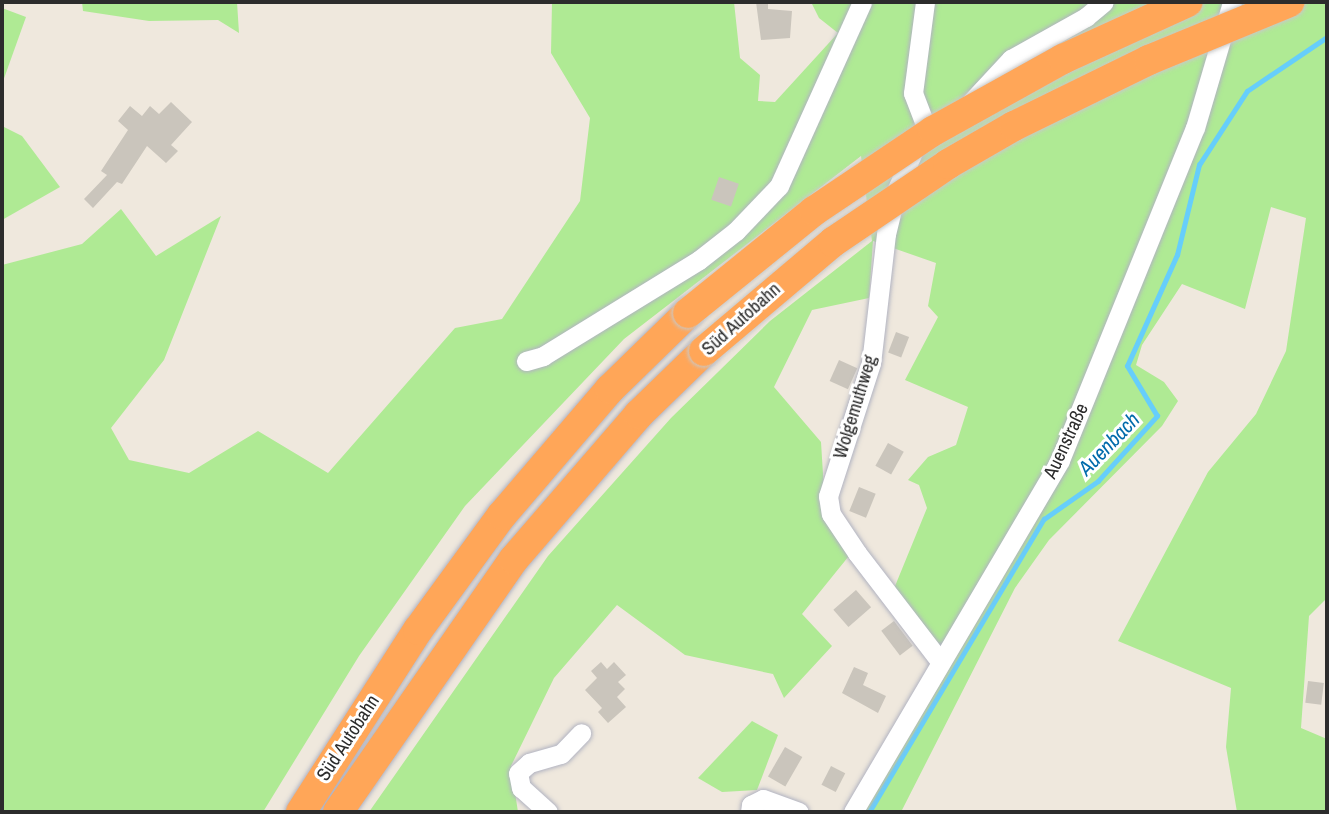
<!DOCTYPE html>
<html>
<head>
<meta charset="utf-8">
<style>
	body { margin:0 }
	#map { position:relative; width:1329px; height:814px; overflow:hidden; background:#efe8dd; font-family:"Archivo Narrow",sans-serif }
	div>[style] { position:absolute }
	.green>* { inset:0; background:#afea94 }
	.stream>* { height:4.5px; margin:-2.25px; padding:0 2.25px; transform-origin:2.25px; border-radius:2.25px; background:#66cefb }
	.building>* { inset:0; background:#cac5bc; transform-origin:0 0 }
	.roads { filter:drop-shadow(0 0 2px #b1b3c1) drop-shadow(0 0 2px #b1b3c1) }
	.minor>* { height:19px; margin:-9.5px; padding:0 9.5px; transform-origin:9.5px; border-radius:9.5px; background:#fff }
	.highway>* { height:30px; margin:-15px; padding:0 15px; transform-origin:15px; border-radius:15px; background:#ffa658 }
	.bridges { filter:drop-shadow(0 0 2px #c8c8c8) drop-shadow(0 0 2px #c8c8c8) }
	.highway-bridge>* { height:30px; margin:-15px; padding:0 15px; transform-origin:15px; border-radius:15px; background:#ffa658 }
	span { translate:-50% -50%; white-space:nowrap; text-align:center; line-height:1.15; -webkit-text-stroke:6px #fff; paint-order:stroke }
	.street-label { font-size:19px; color:#2c2c2c }
	.water-label { font-size:21px; color:#006bab; font-style:italic }
	.frame { position:absolute; inset:0; border:4px solid #2c2c2c; pointer-events:none }
</style>
</head>
<body>
<div id="map">
	<div class="green">
		<i style="clip-path:polygon(82px 2px,237px 2px,239px 33px,218px 20px,149px 21px,83px 11px)"></i>
		<i style="clip-path:polygon(552px 2px,734px 2px,740px 58px,760px 75px,758px 101px,775px 102px,838px 33px,819px 18px,811px 2px,1327px 2px,1327px 598px,1309px 616px,1301px 728px,1327px 739px,1327px 812px,1237px 812px,1226px 747px,1231px 688px,1118px 641px,1208px 472px,1256px 414px,1286px 351px,1306px 218px,1271px 207px,1245px 309px,1182px 284px,1142px 345px,1136px 365px,1164px 382px,1178px 401px,1162px 426px,1049px 540px,1015px 588px,901px 812px,862px 812px,950px 657px,929px 638px,893px 591px,927px 508px,919px 485px,908px 480px,928px 457px,956px 445px,968px 407px,905px 380px,938px 317px,928px 306px,936px 263px,873px 241px,869px 298px,812px 310px,774px 387px,821px 442px,825px 506px,857px 546px,802px 614px,832px 646px,784px 698px,773px 674px,685px 655px,617px 605px,554px 678px,511px 766px,518px 812px,369px 812px,548px 556px,671px 418px,770px 321px,872px 241px,861px 156px,624px 339px,465px 506px,359px 656px,263px 812px,2px 812px,2px 265px,82px 244px,121px 209px,156px 256px,221px 216px,164px 360px,111px 428px,129px 460px,189px 473px,258px 431px,328px 473px,455px 328px,502px 319px,580px 201px,590px 118px,551px 53px)"></i>
		<i style="clip-path:polygon(2px 8px,26px 17px,2px 84px)"></i>
		<i style="clip-path:polygon(2px 126px,22px 136px,60px 187px,2px 220px)"></i>
		<i style="clip-path:polygon(752px 721px,778px 735px,757px 790px,722px 792px,698px 778px)"></i>
	</div>
	<div class="stream">
		<i style="left:869px;top:812px;width:341px;rotate:-59.2deg"></i>
		<i style="left:1044px;top:519px;width:66px;rotate:-35.1deg"></i>
		<i style="left:1098px;top:481px;width:88px;rotate:-47.8deg"></i>
		<i style="left:1157px;top:416px;width:58px;rotate:-121deg"></i>
		<i style="left:1127px;top:366px;width:122px;rotate:-65.8deg"></i>
		<i style="left:1177px;top:255px;width:93px;rotate:-76.3deg"></i>
		<i style="left:1199px;top:165px;width:88px;rotate:-57deg"></i>
		<i style="left:1247px;top:91px;width:97px;rotate:-34deg"></i>
		<i style="left:1327px;top:37px;width:14px;rotate:-90deg"></i>
	</div>
	<div class="building">
		<i style="clip-path:polygon(756px 2px,768px 2px,768px 9px,792px 11px,790px 38px,761px 40px)"></i>
		<i style="clip-path:polygon(171px 102px,192px 122px,171px 145px,178px 151px,166px 163px,147px 146px,122px 184px,117px 182px,93px 208px,84px 199px,107px 175px,101px 171px,128px 130px,118px 121px,130px 106px,142px 116px,150px 106px,159px 114px)"></i>
		<i style="left:719px;top:177px;width:21px;height:24px;rotate:19deg"></i>
		<i style="left:896px;top:332px;width:14px;height:22px;rotate:21deg"></i>
		<i style="left:839px;top:360px;width:20px;height:23px;rotate:24deg"></i>
		<i style="left:888px;top:443px;width:18px;height:26px;rotate:29deg"></i>
		<i style="left:859px;top:487px;width:18px;height:26px;rotate:22deg"></i>
		<i style="left:856px;top:590px;width:23px;height:30px;rotate:49deg"></i>
		<i style="left:894px;top:621px;width:31px;height:16px;rotate:53deg"></i>
		<i style="clip-path:polygon(601px 662px,607px 669px,614px 662px,626px 675px,618px 682px,625px 689px,617px 697px,626px 707px,608px 723px,598px 712px,602px 708px,585px 690px,597px 678px,591px 671px)"></i>
		<i style="clip-path:polygon(854px 667px,868px 673px,863px 685px,886px 696px,878px 713px,842px 693px)"></i>
		<i style="left:1308px;top:681px;width:16px;height:22px;rotate:7deg"></i>
		<i style="left:785px;top:747px;width:20px;height:34px;rotate:30deg"></i>
		<i style="left:831px;top:766px;width:16px;height:21px;rotate:27deg"></i>
	</div>
	<div class="roads">
		<div class="minor">
			<i style="left:925px;top:2px;width:92px;rotate:97.5deg"></i>
			<i style="left:913px;top:93px;width:34px;rotate:69deg"></i>
			<i style="left:971px;top:102px;width:59px;rotate:-47.1deg"></i>
			<i style="left:1011px;top:59px;width:86px;rotate:-29.2deg"></i>
			<i style="left:1086px;top:17px;width:23px;rotate:-40deg"></i>
			<i style="left:916px;top:145px;width:48px;rotate:113.4deg"></i>
			<i style="left:897px;top:189px;width:46px;rotate:103.7deg"></i>
			<i style="left:886px;top:234px;width:130px;rotate:96.6deg"></i>
			<i style="left:871px;top:363px;width:140px;rotate:107.9deg"></i>
			<i style="left:828px;top:496px;width:18px;rotate:81deg"></i>
			<i style="left:831px;top:514px;width:47px;rotate:56.3deg"></i>
			<i style="left:857px;top:553px;width:135px;rotate:52.5deg"></i>
			<i style="left:526px;top:361px;width:18px;rotate:-16deg"></i>
			<i style="left:543px;top:356px;width:183px;rotate:-31.6deg"></i>
			<i style="left:699px;top:260px;width:47px;rotate:-38.1deg"></i>
			<i style="left:736px;top:231px;width:62px;rotate:-46.3deg"></i>
			<i style="left:779px;top:186px;width:202px;rotate:-65.7deg"></i>
			<i style="left:548px;top:812px;width:36px;rotate:-138deg"></i>
			<i style="left:521px;top:788px;width:15px;rotate:-101deg"></i>
			<i style="left:518px;top:773px;width:15px;rotate:-42deg"></i>
			<i style="left:529px;top:763px;width:33px;rotate:-16deg"></i>
			<i style="left:561px;top:754px;width:29px;rotate:-46deg"></i>
			<i style="left:750px;top:812px;width:7px;rotate:-82deg"></i>
			<i style="left:751px;top:805px;width:13px;rotate:-27deg"></i>
			<i style="left:763px;top:799px;width:38px;rotate:20deg"></i>
			<i style="left:853px;top:812px;width:408px;rotate:-59.5deg"></i>
			<i style="left:1060px;top:460px;width:358px;rotate:-67.9deg"></i>
			<i style="left:1195px;top:128px;width:131px;rotate:-73.6deg"></i>
		</div>
		<div class="highway">
			<i style="left:301px;top:812px;width:216px;rotate:-57.3deg"></i>
			<i style="left:418px;top:630px;width:142px;rotate:-53.9deg"></i>
			<i style="left:502px;top:515px;width:166px;rotate:-49.4deg"></i>
			<i style="left:610px;top:389px;width:109px;rotate:-44.3deg"></i>
			<i style="left:338px;top:812px;width:308px;rotate:-55.2deg"></i>
			<i style="left:514px;top:559px;width:191px;rotate:-49.2deg"></i>
			<i style="left:639px;top:414px;width:91px;rotate:-44.1deg"></i>
		</div>
	</div>
	<div class="bridges">
		<div class="highway-bridge">
			<i style="left:688px;top:313px;width:162px;rotate:-39deg"></i>
			<i style="left:814px;top:211px;width:143px;rotate:-33.9deg"></i>
			<i style="left:933px;top:131px;width:149px;rotate:-29deg"></i>
			<i style="left:1063px;top:59px;width:137px;rotate:-24.5deg"></i>
			<i style="left:704px;top:351px;width:169px;rotate:-40.2deg"></i>
			<i style="left:833px;top:242px;width:139px;rotate:-34.1deg"></i>
			<i style="left:948px;top:164px;width:76px;rotate:-29.9deg"></i>
			<i style="left:1014px;top:126px;width:150px;rotate:-26.1deg"></i>
			<i style="left:1149px;top:60px;width:152px;rotate:-22.4deg"></i>
		</div>
	</div>
	<div class="street-label">
		<span style="left:741px;top:319px;rotate:-42deg">Süd Autobahn</span>
		<span style="left:855px;top:407px;rotate:-73deg">Wolgemuthweg</span>
		<span style="left:1066px;top:441px;rotate:-65deg">Auenstraße</span>
		<span style="left:348px;top:738px;rotate:-57deg">Süd Autobahn</span>
	</div>
	<div class="water-label">
		<span style="left:1109px;top:444px;rotate:-46deg">Auenbach</span>
	</div>
	<div class="frame"></div>
</div>
</body>
</html>
